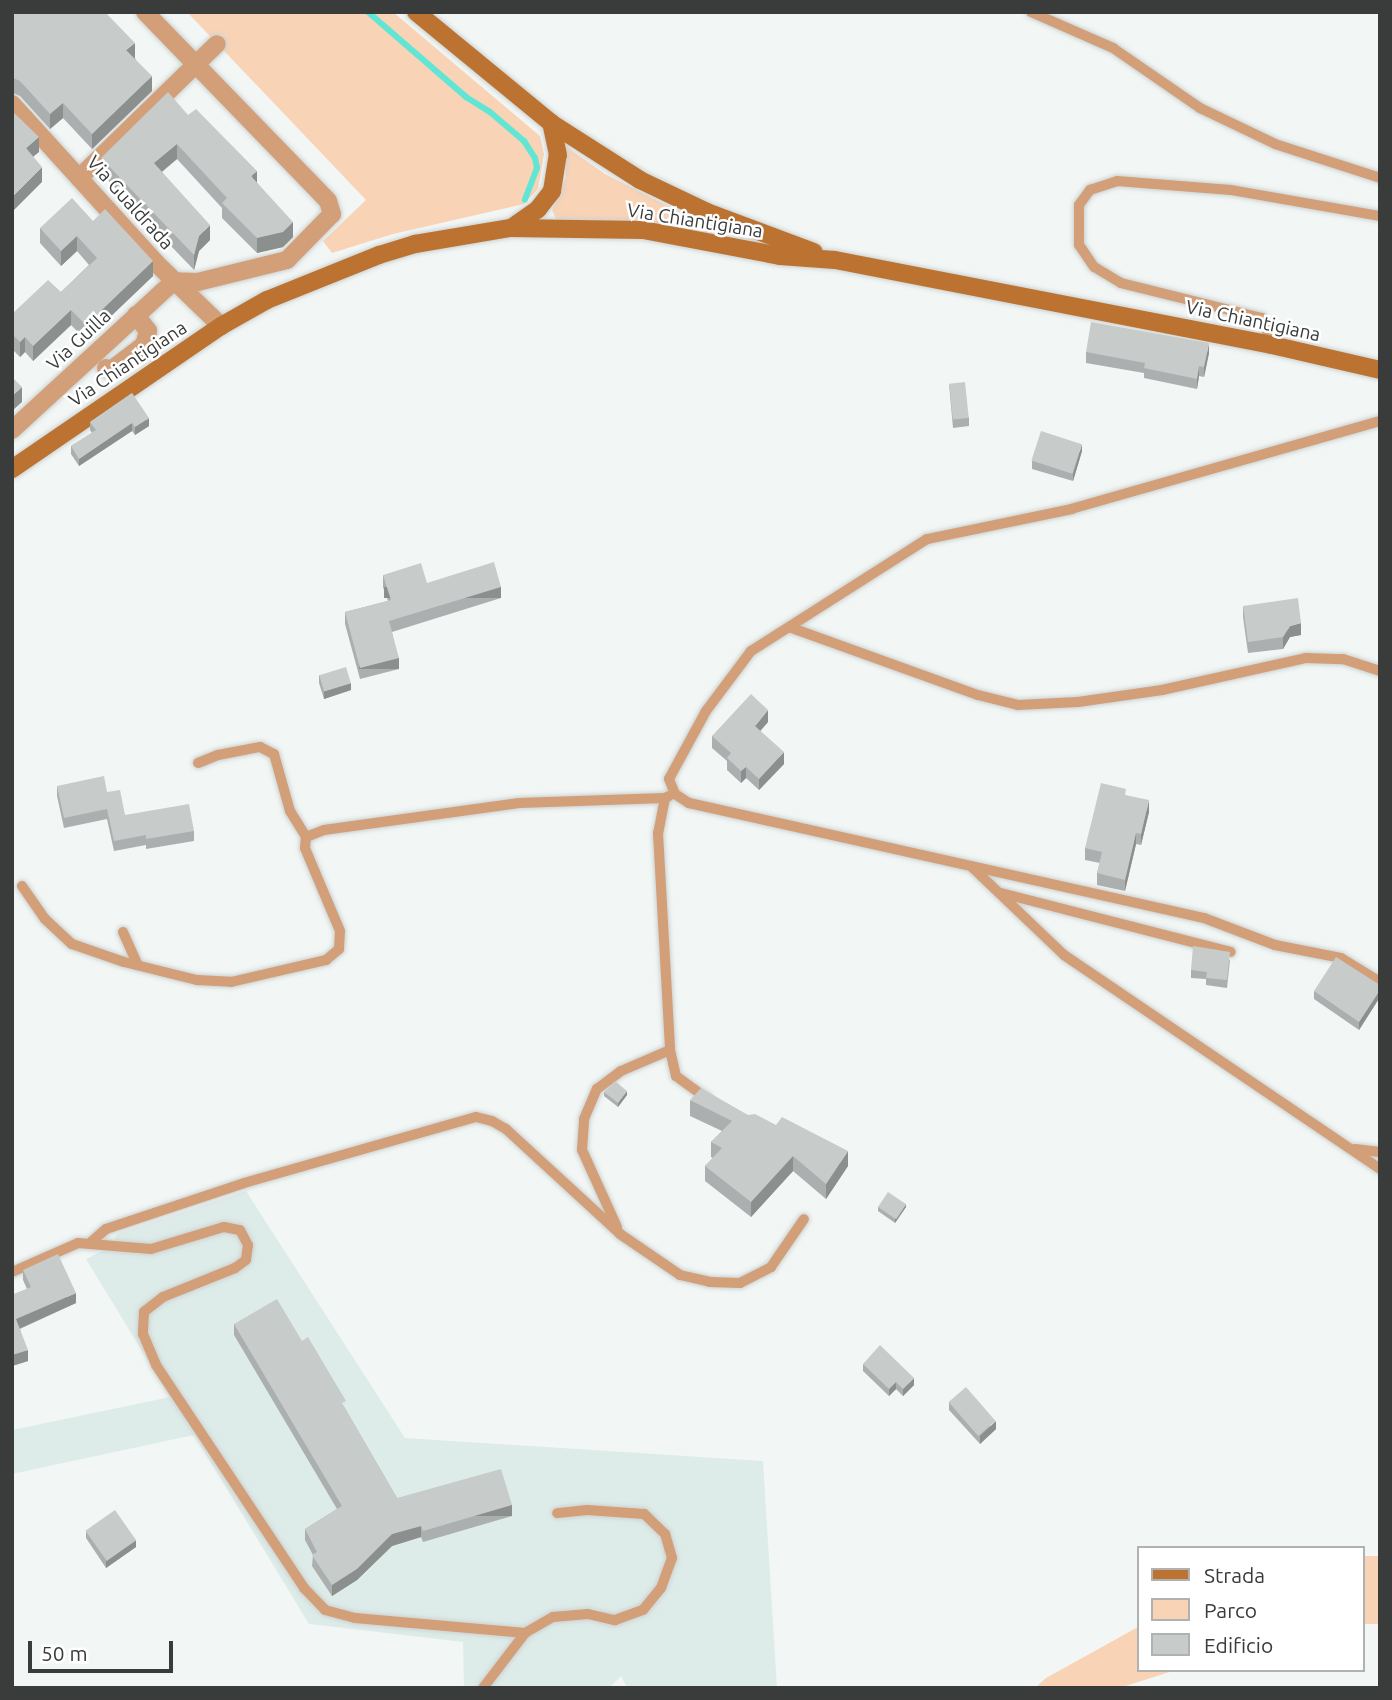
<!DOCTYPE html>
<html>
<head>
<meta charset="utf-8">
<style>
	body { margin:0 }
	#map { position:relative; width:1392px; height:1700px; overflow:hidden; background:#f2f7f6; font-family:Ubuntu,sans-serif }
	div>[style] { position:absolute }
	.built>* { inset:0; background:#deece9 }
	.green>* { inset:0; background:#f9d3b6; transform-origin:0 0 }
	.stream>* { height:6px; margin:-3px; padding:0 3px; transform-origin:3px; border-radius:3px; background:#61e5d4 }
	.roads { filter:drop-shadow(0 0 2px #cdd2d1) drop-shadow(0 0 2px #cdd2d1) }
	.lane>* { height:10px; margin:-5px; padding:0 5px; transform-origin:5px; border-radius:5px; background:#d29f78 }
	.street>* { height:18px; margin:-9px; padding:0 9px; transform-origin:9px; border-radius:9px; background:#d29f78 }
	.secondary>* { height:18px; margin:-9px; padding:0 9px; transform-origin:9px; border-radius:9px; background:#bc7331 }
	.wall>* { inset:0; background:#abafaf }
	.shaded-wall>* { inset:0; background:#8b8f8e; transform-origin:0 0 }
	.building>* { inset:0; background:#c7cccb; transform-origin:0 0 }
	span { translate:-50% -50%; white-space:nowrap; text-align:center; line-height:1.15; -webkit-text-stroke:5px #fff; paint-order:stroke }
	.street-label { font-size:19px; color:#3a3c3c }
	.frame { position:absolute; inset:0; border:14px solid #3a3c3c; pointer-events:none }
	.legend { position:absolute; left:1137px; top:1546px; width:228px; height:126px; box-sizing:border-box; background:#fff; border:2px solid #b0b1b1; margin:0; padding:9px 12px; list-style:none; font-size:21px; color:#3a3c3c }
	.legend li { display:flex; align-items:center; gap:14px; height:35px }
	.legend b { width:35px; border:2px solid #b0b1b1 }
	.scale { position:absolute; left:28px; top:1641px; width:145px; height:32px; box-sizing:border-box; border:4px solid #3a3c3c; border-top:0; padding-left:9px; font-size:21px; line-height:24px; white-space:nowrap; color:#3a3c3c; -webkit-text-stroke:5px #fff; paint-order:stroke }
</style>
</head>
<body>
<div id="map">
	<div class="built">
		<i style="clip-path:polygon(246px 1191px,405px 1438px,763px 1461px,777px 1688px,627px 1688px,621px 1676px,609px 1688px,464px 1688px,463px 1642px,309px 1624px,194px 1435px,12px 1474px,12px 1430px,170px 1397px,86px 1259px,112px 1246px,117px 1234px)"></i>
	</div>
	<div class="green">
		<i style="clip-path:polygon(187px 12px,393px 12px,540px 136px,544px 154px,538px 189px,524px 204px,393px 234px,332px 253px,323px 241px,366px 200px)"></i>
		<i style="clip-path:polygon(564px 145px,605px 174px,713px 229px,711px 235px,641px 223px,556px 219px,552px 210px,566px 177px)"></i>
		<i style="left:1380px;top:1556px;width:68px;height:18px;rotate:90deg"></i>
		<i style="clip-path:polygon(1138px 1627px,1138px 1670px,1176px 1670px,1119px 1688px,1035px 1688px,1046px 1678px)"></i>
	</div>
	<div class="stream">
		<i style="left:368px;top:12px;width:130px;rotate:40.9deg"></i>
		<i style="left:466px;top:97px;width:28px;rotate:32deg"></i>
		<i style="left:490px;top:112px;width:45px;rotate:40.5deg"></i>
		<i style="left:524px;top:141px;width:20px;rotate:57deg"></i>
		<i style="left:535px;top:158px;width:10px;rotate:79deg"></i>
		<i style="left:537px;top:168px;width:34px;rotate:111deg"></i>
	</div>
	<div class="roads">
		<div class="lane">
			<i style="left:1031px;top:12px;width:90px;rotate:23.7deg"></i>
			<i style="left:1113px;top:48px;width:106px;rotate:34.6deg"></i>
			<i style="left:1200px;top:108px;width:83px;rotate:25.6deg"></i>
			<i style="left:1275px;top:144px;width:110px;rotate:17.9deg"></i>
			<i style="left:1272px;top:345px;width:29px;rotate:-110deg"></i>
			<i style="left:1262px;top:318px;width:145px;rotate:-166.1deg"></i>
			<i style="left:1121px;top:283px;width:31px;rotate:-149deg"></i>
			<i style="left:1094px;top:267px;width:27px;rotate:-124deg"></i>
			<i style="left:1079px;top:245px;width:40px;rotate:-90deg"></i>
			<i style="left:1079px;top:205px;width:19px;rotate:-54deg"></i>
			<i style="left:1090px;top:190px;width:28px;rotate:-18deg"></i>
			<i style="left:1117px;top:181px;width:114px;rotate:4.5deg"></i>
			<i style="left:1231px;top:190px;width:151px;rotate:9.9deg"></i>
			<i style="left:1380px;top:421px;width:320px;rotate:164.1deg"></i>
			<i style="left:1072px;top:509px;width:148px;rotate:168.3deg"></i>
			<i style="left:927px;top:539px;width:209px;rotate:147.5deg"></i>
			<i style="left:751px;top:651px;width:75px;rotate:126.9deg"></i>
			<i style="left:706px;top:711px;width:77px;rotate:118.6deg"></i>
			<i style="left:669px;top:779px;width:16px;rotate:68deg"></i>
			<i style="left:675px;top:794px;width:17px;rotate:33deg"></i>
			<i style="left:689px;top:803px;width:528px;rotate:12.59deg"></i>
			<i style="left:1204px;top:918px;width:76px;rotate:20.8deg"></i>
			<i style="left:1275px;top:945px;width:67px;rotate:11.1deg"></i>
			<i style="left:1341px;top:958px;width:46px;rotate:31.6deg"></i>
			<i style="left:789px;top:627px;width:201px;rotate:19.8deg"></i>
			<i style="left:978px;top:695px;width:41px;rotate:14deg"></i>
			<i style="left:1018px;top:705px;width:60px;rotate:-2.9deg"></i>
			<i style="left:1078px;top:702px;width:85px;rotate:-8.1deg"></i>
			<i style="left:1162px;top:690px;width:148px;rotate:-12.5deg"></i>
			<i style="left:1306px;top:658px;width:37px;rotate:2deg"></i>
			<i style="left:1343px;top:659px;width:39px;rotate:18deg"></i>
			<i style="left:198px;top:763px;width:22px;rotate:-22deg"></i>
			<i style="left:218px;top:755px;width:43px;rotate:-10.8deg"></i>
			<i style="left:260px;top:747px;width:16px;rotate:27deg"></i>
			<i style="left:274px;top:754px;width:59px;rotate:74.3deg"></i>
			<i style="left:290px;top:811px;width:31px;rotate:58deg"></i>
			<i style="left:669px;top:796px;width:4px;rotate:153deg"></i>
			<i style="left:665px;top:798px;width:36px;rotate:101deg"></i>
			<i style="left:658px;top:833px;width:217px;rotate:86.8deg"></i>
			<i style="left:670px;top:1050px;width:27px;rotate:77deg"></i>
			<i style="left:676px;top:1076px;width:39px;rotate:36deg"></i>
			<i style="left:973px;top:868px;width:126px;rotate:43.7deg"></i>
			<i style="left:1064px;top:955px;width:382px;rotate:34.1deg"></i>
			<i style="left:22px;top:886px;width:40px;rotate:55.1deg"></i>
			<i style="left:45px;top:919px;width:37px;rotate:43deg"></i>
			<i style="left:72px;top:944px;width:55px;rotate:19.1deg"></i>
			<i style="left:124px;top:962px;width:75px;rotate:13.9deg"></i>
			<i style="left:197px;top:980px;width:34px;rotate:3deg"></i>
			<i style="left:231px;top:982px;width:98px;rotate:-13deg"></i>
			<i style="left:326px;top:960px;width:17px;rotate:-40deg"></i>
			<i style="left:339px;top:949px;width:18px;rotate:-87deg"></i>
			<i style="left:340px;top:931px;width:90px;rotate:-112.9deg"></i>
			<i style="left:305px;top:848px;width:11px;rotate:-85deg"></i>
			<i style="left:306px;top:837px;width:19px;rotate:-21deg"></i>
			<i style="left:324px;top:830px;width:197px;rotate:-7.9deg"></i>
			<i style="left:519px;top:803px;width:146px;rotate:-2deg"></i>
			<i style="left:1001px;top:893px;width:237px;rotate:14.4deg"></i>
			<i style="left:123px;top:932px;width:36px;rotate:66deg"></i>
			<i style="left:1355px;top:1149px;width:25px;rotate:7deg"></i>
			<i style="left:617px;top:1227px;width:85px;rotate:-114.4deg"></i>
			<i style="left:582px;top:1150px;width:31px;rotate:-86deg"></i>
			<i style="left:584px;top:1119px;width:33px;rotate:-67deg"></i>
			<i style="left:597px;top:1089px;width:30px;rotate:-37deg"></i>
			<i style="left:621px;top:1071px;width:53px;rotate:-23.2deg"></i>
			<i style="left:91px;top:1242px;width:20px;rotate:-41deg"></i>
			<i style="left:106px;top:1229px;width:145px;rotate:-18.4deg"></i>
			<i style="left:244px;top:1183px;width:241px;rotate:-15.9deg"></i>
			<i style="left:476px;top:1117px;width:16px;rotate:14deg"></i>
			<i style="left:492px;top:1121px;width:16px;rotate:30deg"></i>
			<i style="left:506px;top:1129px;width:155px;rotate:42.6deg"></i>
			<i style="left:620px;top:1234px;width:73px;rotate:34.3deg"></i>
			<i style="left:680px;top:1275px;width:31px;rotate:13deg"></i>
			<i style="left:710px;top:1282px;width:30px;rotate:2deg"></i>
			<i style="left:740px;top:1283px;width:35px;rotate:-27deg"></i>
			<i style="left:771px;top:1267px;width:58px;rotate:-55.5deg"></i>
			<i style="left:12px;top:1272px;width:72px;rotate:-23.7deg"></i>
			<i style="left:78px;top:1243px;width:73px;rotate:4.7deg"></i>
			<i style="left:151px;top:1249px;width:76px;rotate:-16.8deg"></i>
			<i style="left:224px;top:1227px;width:16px;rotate:11deg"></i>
			<i style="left:240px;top:1230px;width:17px;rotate:62deg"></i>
			<i style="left:248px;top:1245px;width:15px;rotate:98deg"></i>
			<i style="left:246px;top:1260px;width:14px;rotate:144deg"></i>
			<i style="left:235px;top:1268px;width:78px;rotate:158.1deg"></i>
			<i style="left:163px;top:1297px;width:24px;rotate:142deg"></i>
			<i style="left:144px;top:1312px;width:22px;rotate:93deg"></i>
			<i style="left:143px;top:1334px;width:34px;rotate:67deg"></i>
			<i style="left:156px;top:1365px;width:268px;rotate:56.4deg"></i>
			<i style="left:304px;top:1588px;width:30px;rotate:46deg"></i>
			<i style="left:325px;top:1610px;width:31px;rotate:15deg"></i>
			<i style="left:355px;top:1618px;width:171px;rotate:5deg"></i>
			<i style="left:483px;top:1688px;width:69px;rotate:-52.6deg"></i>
			<i style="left:525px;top:1633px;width:32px;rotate:-30deg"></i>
			<i style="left:553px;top:1617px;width:35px;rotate:-5deg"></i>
			<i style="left:588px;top:1614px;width:28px;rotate:13deg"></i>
			<i style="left:615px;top:1620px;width:30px;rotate:-20deg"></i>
			<i style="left:643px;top:1610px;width:28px;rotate:-51deg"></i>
			<i style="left:661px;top:1588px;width:32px;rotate:-70deg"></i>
			<i style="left:672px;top:1558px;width:25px;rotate:-106deg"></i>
			<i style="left:665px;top:1534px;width:29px;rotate:-136deg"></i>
			<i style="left:644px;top:1514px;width:57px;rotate:-176deg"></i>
			<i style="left:587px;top:1510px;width:30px;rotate:174deg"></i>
		</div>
		<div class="street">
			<i style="left:145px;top:12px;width:263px;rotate:45.9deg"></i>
			<i style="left:328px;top:201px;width:14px;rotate:73deg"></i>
			<i style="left:332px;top:214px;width:64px;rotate:134.4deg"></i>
			<i style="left:287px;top:260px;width:92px;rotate:166.1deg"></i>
			<i style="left:198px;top:282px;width:24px;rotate:-178deg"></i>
			<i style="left:12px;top:104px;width:215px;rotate:47.8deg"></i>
			<i style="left:156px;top:263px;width:91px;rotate:44.1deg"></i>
			<i style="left:79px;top:178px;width:192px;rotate:-44.2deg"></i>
			<i style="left:106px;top:368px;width:5px;rotate:22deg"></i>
			<i style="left:111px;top:370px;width:41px;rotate:-37.1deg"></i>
			<i style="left:144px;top:345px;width:15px;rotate:-74deg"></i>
			<i style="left:148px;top:331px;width:20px;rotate:-127deg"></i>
			<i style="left:12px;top:430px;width:220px;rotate:-42.6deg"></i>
		</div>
		<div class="secondary">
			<i style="left:416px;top:12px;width:175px;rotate:39.4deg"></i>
			<i style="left:551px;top:123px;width:106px;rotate:32.6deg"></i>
			<i style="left:640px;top:180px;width:74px;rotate:25.5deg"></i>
			<i style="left:707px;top:212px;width:114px;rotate:20.5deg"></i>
			<i style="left:511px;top:228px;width:33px;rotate:-35deg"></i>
			<i style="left:538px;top:209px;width:23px;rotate:-52deg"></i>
			<i style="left:552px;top:191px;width:36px;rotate:-81deg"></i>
			<i style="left:558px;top:155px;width:33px;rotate:-102deg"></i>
			<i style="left:12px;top:469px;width:253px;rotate:-34.4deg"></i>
			<i style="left:221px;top:326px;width:53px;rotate:-29.5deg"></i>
			<i style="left:267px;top:300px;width:121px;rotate:-21.9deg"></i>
			<i style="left:379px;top:255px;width:38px;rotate:-17deg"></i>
			<i style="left:415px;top:244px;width:97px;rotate:-9.5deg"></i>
			<i style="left:511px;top:228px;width:132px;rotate:0.9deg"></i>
			<i style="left:643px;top:230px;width:139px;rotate:10.7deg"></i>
			<i style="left:780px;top:256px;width:55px;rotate:4.2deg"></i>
			<i style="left:835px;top:260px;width:445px;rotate:11deg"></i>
			<i style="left:1272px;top:345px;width:111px;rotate:13deg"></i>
		</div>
	</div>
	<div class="wall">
		<i style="clip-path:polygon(12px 17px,135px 58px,152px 91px,92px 149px,63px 118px,50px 129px,20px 96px,13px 93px,12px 90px)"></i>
		<i style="clip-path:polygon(188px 115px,257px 183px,293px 237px,283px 247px,257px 253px,222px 218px,222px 208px,177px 159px,162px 172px,210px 240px,199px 251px,194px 270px,101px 173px,101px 158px)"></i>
		<i style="clip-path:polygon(93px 221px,153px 276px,86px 340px,71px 325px,33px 361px,25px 352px,20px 357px,12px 349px,12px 314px,61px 292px,89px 265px,77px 251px,61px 266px,40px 243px,40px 228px)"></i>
		<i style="clip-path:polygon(1086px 352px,1209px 353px,1204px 377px,1199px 376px,1197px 389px,1144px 378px,1144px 373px,1086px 363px)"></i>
		<i style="clip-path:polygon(949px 384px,969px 418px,969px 426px,953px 428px)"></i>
		<i style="clip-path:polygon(132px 393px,149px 426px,135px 435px,132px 431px,79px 466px,71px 454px,71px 446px,92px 433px,90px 430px,90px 422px)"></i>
		<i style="clip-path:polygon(1082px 451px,1073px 481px,1032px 469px,1032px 461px)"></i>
		<i style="clip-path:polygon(383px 575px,427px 583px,501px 598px,392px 632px,399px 669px,360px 679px,345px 624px,345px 612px,388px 601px,383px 587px)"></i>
		<i style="clip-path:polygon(1243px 606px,1301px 635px,1290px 637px,1283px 649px,1248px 653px,1243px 617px)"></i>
		<i style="clip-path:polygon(319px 675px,351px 690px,324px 699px,319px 683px)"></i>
		<i style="clip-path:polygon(768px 722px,760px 731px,784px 764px,759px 790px,746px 778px,741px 783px,727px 770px,727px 761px,712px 748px,712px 736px)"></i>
		<i style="clip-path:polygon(57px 786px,107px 792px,125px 815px,194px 831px,194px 841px,146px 849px,146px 845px,114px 851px,107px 819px,64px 828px,57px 796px)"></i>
		<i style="clip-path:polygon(1126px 795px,1149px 812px,1141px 845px,1136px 844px,1125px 891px,1097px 885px,1097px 873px,1100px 863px,1085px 860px,1085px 848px)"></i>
		<i style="clip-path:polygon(1230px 960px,1227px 988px,1206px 985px,1206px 979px,1191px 978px,1191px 970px)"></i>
		<i style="clip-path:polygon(1380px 985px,1380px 997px,1359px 1030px,1314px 999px,1314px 991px)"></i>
		<i style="clip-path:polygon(604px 1092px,627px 1095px,618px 1107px,604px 1096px)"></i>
		<i style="clip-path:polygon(690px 1100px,748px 1115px,848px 1166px,826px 1199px,793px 1171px,751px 1217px,705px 1181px,705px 1166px,713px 1158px,711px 1157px,711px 1142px,722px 1131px,690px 1116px)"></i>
		<i style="clip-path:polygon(878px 1207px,906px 1207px,895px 1223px,878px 1211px)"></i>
		<i style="clip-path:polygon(23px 1270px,76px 1303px,20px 1329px,28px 1361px,12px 1366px,12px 1295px,27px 1289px,23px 1280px)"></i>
		<i style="clip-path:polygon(234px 1324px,302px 1341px,346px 1410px,397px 1498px,512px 1516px,423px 1542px,421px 1537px,392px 1546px,357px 1580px,332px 1596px,312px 1566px,313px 1555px,305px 1540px,305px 1529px,337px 1509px,234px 1335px)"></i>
		<i style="clip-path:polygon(863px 1364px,914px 1385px,903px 1396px,896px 1389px,889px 1396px,863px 1371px)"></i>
		<i style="clip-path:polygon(949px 1402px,996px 1429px,980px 1444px,949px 1410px)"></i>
		<i style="clip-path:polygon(86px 1531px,136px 1547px,106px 1568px,86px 1538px)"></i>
	</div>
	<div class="shaded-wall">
		<i style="clip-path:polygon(135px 43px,135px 58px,126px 65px,126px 50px)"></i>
		<i style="clip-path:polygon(152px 76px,152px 91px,92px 149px,92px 134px)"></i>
		<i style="clip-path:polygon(63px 103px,63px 118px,50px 129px,50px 114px)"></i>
		<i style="clip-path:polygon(39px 137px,39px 152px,26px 163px,26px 148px)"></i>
		<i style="clip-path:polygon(177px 144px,177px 159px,154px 178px,154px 163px)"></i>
		<i style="clip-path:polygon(42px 167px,42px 182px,13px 211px,13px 196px)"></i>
		<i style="clip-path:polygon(257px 171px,257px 186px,251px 176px)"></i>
		<i style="clip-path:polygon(293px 222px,293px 237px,283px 247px,257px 253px,257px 238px)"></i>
		<i style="clip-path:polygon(210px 225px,210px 240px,199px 251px,194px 270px,194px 255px,199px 236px)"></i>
		<i style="clip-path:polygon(77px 236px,77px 251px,61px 266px,61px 251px)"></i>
		<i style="clip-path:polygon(153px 261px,153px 276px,86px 340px,86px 325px)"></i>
		<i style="clip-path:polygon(71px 310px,71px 325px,33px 361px,33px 346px)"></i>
		<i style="clip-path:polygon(25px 337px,25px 352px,20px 357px,20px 342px)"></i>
		<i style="clip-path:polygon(1209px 343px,1209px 353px,1204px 377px,1204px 367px)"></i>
		<i style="clip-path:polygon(1199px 366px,1199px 376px,1197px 389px,1197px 379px)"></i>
		<i style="clip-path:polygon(22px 387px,22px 402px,12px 411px,12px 396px)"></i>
		<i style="clip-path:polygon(149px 418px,149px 426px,135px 435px,135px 427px)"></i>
		<i style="clip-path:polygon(132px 423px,132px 431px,79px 466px,79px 459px)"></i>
		<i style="clip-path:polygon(1082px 444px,1082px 451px,1073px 481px,1073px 474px)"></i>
		<i style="left:501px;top:587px;width:11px;height:117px;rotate:90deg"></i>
		<i style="clip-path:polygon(1301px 623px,1301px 635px,1290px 637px,1283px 649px,1283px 637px,1290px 626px)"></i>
		<i style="left:399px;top:658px;width:11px;height:40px;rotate:90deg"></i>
		<i style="clip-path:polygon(351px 683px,351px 690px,324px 699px,324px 691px)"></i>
		<i style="clip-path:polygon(768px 710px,768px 722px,755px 737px,755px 726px)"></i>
		<i style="clip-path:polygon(784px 752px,784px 764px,759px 790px,759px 779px)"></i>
		<i style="clip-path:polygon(746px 767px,746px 778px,741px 783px,741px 771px)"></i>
		<i style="clip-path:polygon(1149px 800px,1149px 812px,1141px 845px,1141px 834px)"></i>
		<i style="clip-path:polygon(1136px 833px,1136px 844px,1125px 891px,1125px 880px)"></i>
		<i style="clip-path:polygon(1380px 990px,1380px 997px,1359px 1030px,1359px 1022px)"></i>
		<i style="clip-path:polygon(627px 1091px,627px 1095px,618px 1107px,618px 1103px)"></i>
		<i style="clip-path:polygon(848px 1151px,848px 1166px,826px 1199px,826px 1184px)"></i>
		<i style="clip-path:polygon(793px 1156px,793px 1171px,751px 1217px,751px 1202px)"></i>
		<i style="clip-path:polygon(906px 1204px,906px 1207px,895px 1223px,895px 1219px)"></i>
		<i style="clip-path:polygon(76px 1293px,76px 1303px,16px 1330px,16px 1319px)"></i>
		<i style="clip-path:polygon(28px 1350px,28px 1361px,12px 1366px,12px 1355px)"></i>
		<i style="clip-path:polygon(914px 1378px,914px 1385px,903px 1396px,903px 1389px)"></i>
		<i style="clip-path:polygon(896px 1382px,896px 1389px,889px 1396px,889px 1389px)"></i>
		<i style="clip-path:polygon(996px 1421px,996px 1429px,980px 1444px,980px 1436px)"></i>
		<i style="left:512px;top:1505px;width:11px;height:93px;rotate:90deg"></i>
		<i style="clip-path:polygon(421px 1526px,421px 1537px,392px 1546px,357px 1580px,332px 1596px,332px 1585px,392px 1534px)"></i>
		<i style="clip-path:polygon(136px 1540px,136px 1547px,106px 1568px,106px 1560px)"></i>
	</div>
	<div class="building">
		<i style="clip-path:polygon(17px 12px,105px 12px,135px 43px,126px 50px,152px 76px,92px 134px,63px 103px,50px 114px,20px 81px,13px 78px,12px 75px,12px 17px)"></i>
		<i style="clip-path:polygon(168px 92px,188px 115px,196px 109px,257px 171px,251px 176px,293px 222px,283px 232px,257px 238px,222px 203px,227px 198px,177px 144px,154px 163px,210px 225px,199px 236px,194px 255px,101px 158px)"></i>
		<i style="clip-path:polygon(12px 111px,39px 137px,26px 148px,42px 167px,13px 196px)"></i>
		<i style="clip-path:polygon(72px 198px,93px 221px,105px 209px,153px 261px,86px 325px,71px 310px,33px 346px,25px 337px,20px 342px,12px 334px,12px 314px,48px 280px,61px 292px,97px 258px,77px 236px,61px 251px,40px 228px)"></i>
		<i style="clip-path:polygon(1091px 322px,1209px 343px,1204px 367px,1199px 366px,1197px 379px,1144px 368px,1145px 363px,1086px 352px)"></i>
		<i style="clip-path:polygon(12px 377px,22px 387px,12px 396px)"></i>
		<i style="left:965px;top:382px;width:36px;height:16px;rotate:84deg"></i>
		<i style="clip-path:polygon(132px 393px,149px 418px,135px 427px,132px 423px,79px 459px,71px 446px,96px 430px,90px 422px)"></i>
		<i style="left:1041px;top:431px;width:43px;height:31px;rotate:18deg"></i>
		<i style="clip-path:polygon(494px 562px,501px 587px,389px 621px,399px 658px,360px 668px,345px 612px,391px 600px,383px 575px,421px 563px,427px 583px)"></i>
		<i style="clip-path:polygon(1298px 598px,1301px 623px,1290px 626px,1283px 637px,1248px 642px,1243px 606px)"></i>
		<i style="left:346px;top:667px;width:17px;height:28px;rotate:73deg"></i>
		<i style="clip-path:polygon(751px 694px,768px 710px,755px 726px,784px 752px,759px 779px,746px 767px,741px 771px,727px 758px,731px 753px,712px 736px)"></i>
		<i style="clip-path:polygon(104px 776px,107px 792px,120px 790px,125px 815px,189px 804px,194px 831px,146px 839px,146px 835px,114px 841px,107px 809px,64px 818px,57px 786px)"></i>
		<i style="clip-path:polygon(1101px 783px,1126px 789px,1125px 795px,1149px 800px,1141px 834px,1136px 833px,1125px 880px,1097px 873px,1102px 852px,1085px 848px)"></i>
		<i style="clip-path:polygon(1193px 946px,1230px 952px,1227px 980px,1206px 978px,1207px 972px,1191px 970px)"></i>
		<i style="clip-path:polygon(1336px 957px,1380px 985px,1380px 990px,1359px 1022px,1314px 991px)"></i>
		<i style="clip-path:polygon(615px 1081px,627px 1091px,618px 1103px,604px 1092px)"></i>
		<i style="clip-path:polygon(701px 1088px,748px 1115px,755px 1114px,776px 1125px,782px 1117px,848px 1151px,826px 1184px,793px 1156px,751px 1202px,705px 1166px,722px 1148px,711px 1142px,732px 1121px,690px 1100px)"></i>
		<i style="left:888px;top:1192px;width:22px;height:18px;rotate:34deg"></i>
		<i style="clip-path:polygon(58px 1254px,76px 1293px,16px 1319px,28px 1350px,12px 1355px,12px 1295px,31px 1287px,23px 1270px)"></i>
		<i style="clip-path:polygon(277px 1299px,302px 1341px,308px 1337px,346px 1401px,342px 1403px,397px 1498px,501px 1469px,512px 1505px,423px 1531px,421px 1526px,392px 1534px,357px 1569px,332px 1585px,312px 1555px,317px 1552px,305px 1529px,342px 1506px,234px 1324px)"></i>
		<i style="clip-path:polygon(880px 1345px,914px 1378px,903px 1389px,896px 1382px,889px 1389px,863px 1364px)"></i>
		<i style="left:966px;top:1387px;width:45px;height:23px;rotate:49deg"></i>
		<i style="left:115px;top:1510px;width:37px;height:36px;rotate:55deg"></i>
	</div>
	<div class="street-label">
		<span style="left:130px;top:203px;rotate:48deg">Via Gualdrada</span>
		<span style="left:695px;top:221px;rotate:9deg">Via Chiantigiana</span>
		<span style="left:1253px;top:321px;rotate:12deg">Via Chiantigiana</span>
		<span style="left:79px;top:340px;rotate:-43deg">Via Guilla</span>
		<span style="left:128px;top:364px;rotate:-34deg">Via Chiantigiana</span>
	</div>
	<div class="frame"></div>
	<ul class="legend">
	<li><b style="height:9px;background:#bc7331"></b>Strada</li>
	<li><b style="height:19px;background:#f9d3b6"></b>Parco</li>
	<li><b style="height:19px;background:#c7cccb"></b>Edificio</li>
	</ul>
	<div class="scale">50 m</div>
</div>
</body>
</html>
